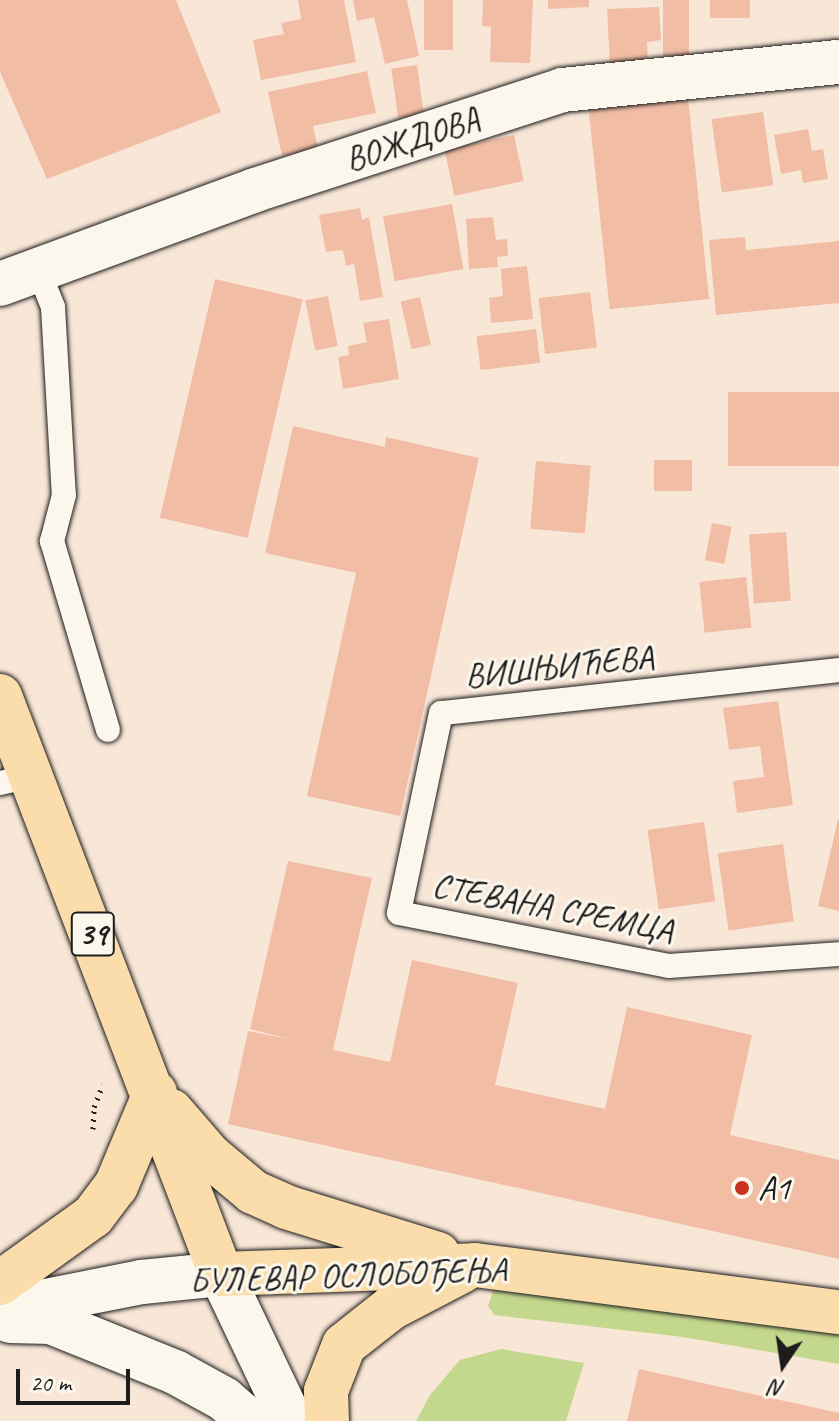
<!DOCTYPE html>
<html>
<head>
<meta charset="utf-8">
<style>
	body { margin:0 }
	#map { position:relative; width:839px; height:1421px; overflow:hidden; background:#f8e6d7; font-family:Caveat,sans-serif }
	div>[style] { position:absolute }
	.green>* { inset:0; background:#c4d88d }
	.building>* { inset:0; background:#f2bda5; transform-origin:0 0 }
	.path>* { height:5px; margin-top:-2.5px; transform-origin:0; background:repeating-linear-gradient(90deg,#1c1c1c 0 2px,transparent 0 8px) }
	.roads { filter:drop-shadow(0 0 2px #1c1c1c) drop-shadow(0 0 2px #1c1c1c) }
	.lane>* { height:24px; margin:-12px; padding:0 12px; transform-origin:12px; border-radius:12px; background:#fbf7ec }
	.street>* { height:44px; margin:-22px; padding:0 22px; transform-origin:22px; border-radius:22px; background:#fbf7ec }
	.secondary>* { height:44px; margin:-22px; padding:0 22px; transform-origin:22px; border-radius:22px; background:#fbf7ec }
	.primary>* { height:44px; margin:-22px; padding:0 22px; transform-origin:22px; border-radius:22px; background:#fbddab }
	.dots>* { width:22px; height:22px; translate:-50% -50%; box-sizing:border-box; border:4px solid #fbf7ec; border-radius:50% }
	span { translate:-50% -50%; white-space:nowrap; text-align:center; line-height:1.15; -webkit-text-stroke:6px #fbf7ec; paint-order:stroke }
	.shield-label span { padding:2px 6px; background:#fbf7ec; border:2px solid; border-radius:6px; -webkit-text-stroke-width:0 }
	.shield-label { font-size:32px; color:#1c1c1c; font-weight:700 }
	.street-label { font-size:34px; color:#1c1c1c }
	.poi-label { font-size:34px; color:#1c1c1c }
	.left { translate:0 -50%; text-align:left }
	.north { position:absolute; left:743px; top:1325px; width:80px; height:80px; -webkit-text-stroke:6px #fbf7ec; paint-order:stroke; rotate:193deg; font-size:22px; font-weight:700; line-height:32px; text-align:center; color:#1c1c1c }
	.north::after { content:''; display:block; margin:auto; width:28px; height:36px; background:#1c1c1c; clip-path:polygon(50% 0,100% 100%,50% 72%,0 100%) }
	.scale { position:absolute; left:16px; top:1369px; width:114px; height:36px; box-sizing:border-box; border:4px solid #1c1c1c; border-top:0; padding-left:10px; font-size:24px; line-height:28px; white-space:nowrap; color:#1c1c1c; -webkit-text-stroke:6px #fbf7ec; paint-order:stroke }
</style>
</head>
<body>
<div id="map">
	<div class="green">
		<i style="clip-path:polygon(495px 1286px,839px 1331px,839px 1364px,683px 1337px,494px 1315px,488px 1306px)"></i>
		<i style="clip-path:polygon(501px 1349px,584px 1363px,566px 1421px,416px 1421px,430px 1395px,460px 1360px)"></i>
	</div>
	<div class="building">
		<i style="clip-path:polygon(0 0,176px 0,221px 112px,47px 179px,0 72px)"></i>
		<i style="clip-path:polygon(298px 0,344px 0,356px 62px,261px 80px,253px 40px,284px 34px,281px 23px,301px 19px)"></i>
		<i style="clip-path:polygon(353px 0,407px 0,419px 56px,385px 64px,374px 17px,357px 21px)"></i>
		<i style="left:424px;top:0;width:29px;height:50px"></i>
		<i style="clip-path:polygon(483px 0,533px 0,530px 63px,490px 62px,491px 27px,482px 26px)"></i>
		<i style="clip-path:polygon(548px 0,589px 0,589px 7px,548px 9px)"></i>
		<i style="left:663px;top:0;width:26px;height:56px"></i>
		<i style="left:710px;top:0;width:40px;height:18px"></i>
		<i style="clip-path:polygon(659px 7px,661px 40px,647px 42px,648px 62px,610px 65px,607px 9px)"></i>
		<i style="left:417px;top:65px;width:50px;height:26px;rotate:82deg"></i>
		<i style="clip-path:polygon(367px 71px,376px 113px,313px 126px,318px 148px,282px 156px,268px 92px)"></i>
		<i style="left:688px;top:98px;width:202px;height:100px;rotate:84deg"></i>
		<i style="left:763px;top:112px;width:74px;height:52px;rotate:82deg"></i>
		<i style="clip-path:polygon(808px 129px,812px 151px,823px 149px,828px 179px,803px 183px,801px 170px,781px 174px,774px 135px)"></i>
		<i style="left:514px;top:135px;width:47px;height:71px;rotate:78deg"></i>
		<i style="left:452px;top:204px;width:66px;height:70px;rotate:80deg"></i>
		<i style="clip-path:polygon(360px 208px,362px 220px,369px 217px,383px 297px,360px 301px,354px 264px,346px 266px,343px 250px,326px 252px,319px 215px)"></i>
		<i style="clip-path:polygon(493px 217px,496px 240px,507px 239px,508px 256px,497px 257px,498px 267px,469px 269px,466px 219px)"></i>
		<i style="clip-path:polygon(745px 237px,746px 250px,839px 241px,839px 303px,716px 315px,709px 240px)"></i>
		<i style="clip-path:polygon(527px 266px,533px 319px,491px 323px,489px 298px,503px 296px,501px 269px)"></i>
		<i style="left:215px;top:279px;width:90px;height:245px;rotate:13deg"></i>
		<i style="left:590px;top:292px;width:56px;height:52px;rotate:83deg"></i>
		<i style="left:328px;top:296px;width:51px;height:23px;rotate:79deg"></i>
		<i style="left:420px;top:297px;width:49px;height:20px;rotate:77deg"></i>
		<i style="clip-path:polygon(389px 319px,399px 379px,343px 389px,338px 357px,349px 355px,348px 346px,367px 342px,363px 323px)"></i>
		<i style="left:536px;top:329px;width:34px;height:60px;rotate:83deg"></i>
		<i style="left:839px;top:392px;width:74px;height:111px;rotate:90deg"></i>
		<i style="clip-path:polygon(293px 426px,385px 447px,386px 437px,479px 458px,400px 816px,307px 796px,356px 573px,265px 553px)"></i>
		<i style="left:654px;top:460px;width:38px;height:31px"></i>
		<i style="left:536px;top:461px;width:55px;height:68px;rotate:5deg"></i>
		<i style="left:712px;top:523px;width:20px;height:38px;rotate:11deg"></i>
		<i style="left:786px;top:532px;width:69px;height:37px;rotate:86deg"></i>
		<i style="left:746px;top:577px;width:51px;height:47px;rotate:84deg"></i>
		<i style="clip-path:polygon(778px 701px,793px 805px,737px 813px,733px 781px,764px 777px,760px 746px,729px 750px,723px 708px)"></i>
		<i style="clip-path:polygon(838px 819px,839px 820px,839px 911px,818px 906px)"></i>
		<i style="left:704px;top:822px;width:80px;height:57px;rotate:82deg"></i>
		<i style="left:783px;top:844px;width:78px;height:66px;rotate:82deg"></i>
		<i style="clip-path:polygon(288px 861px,372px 878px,333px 1050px,390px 1062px,412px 960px,518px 983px,495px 1085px,605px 1109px,627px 1007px,752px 1035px,730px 1135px,839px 1160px,839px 1259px,228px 1124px,248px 1031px,289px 1039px,250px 1029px)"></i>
		<i style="clip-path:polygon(639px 1369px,839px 1413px,839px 1421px,627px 1421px)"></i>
	</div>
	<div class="path">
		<i style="left:93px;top:1129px;width:22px;rotate:-87deg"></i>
		<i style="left:94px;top:1107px;width:24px;rotate:-68deg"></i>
	</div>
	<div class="roads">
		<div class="lane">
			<i style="left:38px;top:269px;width:41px;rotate:68.5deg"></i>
			<i style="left:53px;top:307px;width:188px;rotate:86.7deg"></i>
			<i style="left:64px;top:495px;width:48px;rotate:104.6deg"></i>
			<i style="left:52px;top:541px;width:197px;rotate:73.5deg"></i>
			<i style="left:839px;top:670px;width:400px;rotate:173.8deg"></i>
			<i style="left:441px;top:713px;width:204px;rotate:101.9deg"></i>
			<i style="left:399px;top:913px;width:275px;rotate:11.1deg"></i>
			<i style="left:669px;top:966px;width:170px;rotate:-4deg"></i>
			<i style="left:0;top:783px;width:31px;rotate:-13deg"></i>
		</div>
		<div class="street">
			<i style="left:0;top:284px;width:272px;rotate:-20.2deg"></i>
			<i style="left:255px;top:190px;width:323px;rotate:-18deg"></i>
			<i style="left:562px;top:90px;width:278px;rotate:-5.8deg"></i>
		</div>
		<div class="secondary">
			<i style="left:0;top:1310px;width:145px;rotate:-11.2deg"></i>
			<i style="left:142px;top:1282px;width:79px;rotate:-5.8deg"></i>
			<i style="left:221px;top:1274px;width:163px;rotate:64.5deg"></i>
			<i style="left:10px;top:1321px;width:41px;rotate:1.4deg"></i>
			<i style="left:51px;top:1322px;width:134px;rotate:22deg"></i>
			<i style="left:175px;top:1372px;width:56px;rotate:28.9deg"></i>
			<i style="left:224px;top:1399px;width:33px;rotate:41deg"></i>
		</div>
		<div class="primary">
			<i style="left:0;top:696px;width:619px;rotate:69.08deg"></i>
			<i style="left:221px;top:1274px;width:254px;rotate:-2deg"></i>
			<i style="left:475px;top:1265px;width:367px;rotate:7.4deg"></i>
			<i style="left:171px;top:1111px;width:60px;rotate:49.1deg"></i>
			<i style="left:210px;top:1156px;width:56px;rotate:39.9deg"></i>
			<i style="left:253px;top:1192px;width:36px;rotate:24deg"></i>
			<i style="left:286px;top:1207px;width:159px;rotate:17.2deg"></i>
			<i style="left:0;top:1283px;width:115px;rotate:-35.8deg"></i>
			<i style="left:93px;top:1216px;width:38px;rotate:-53deg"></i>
			<i style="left:116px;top:1186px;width:101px;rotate:-67.2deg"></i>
			<i style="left:327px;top:1421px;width:30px;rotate:-92deg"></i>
			<i style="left:326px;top:1391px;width:49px;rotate:-68.6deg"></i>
			<i style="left:344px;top:1345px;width:60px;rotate:-38.2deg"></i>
			<i style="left:391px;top:1308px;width:80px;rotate:-27.5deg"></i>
		</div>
	</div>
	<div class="dots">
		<i style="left:742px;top:1188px;background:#c8321e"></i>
	</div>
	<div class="shield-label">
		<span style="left:93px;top:934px">39</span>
	</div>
	<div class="street-label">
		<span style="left:412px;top:139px;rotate:-18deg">ВОЖДОВА</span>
		<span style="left:559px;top:666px;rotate:-6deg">ВИШЊИЋЕВА</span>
		<span style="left:553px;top:907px;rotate:11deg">СТЕВАНА СРЕМЦА</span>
		<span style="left:348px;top:1275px;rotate:-2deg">БУЛЕВАР ОСЛОБОЂЕЊА</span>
	</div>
	<div class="poi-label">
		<span class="left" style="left:758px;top:1188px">A1</span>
	</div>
	<div class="north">N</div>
	<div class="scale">20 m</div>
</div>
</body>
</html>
